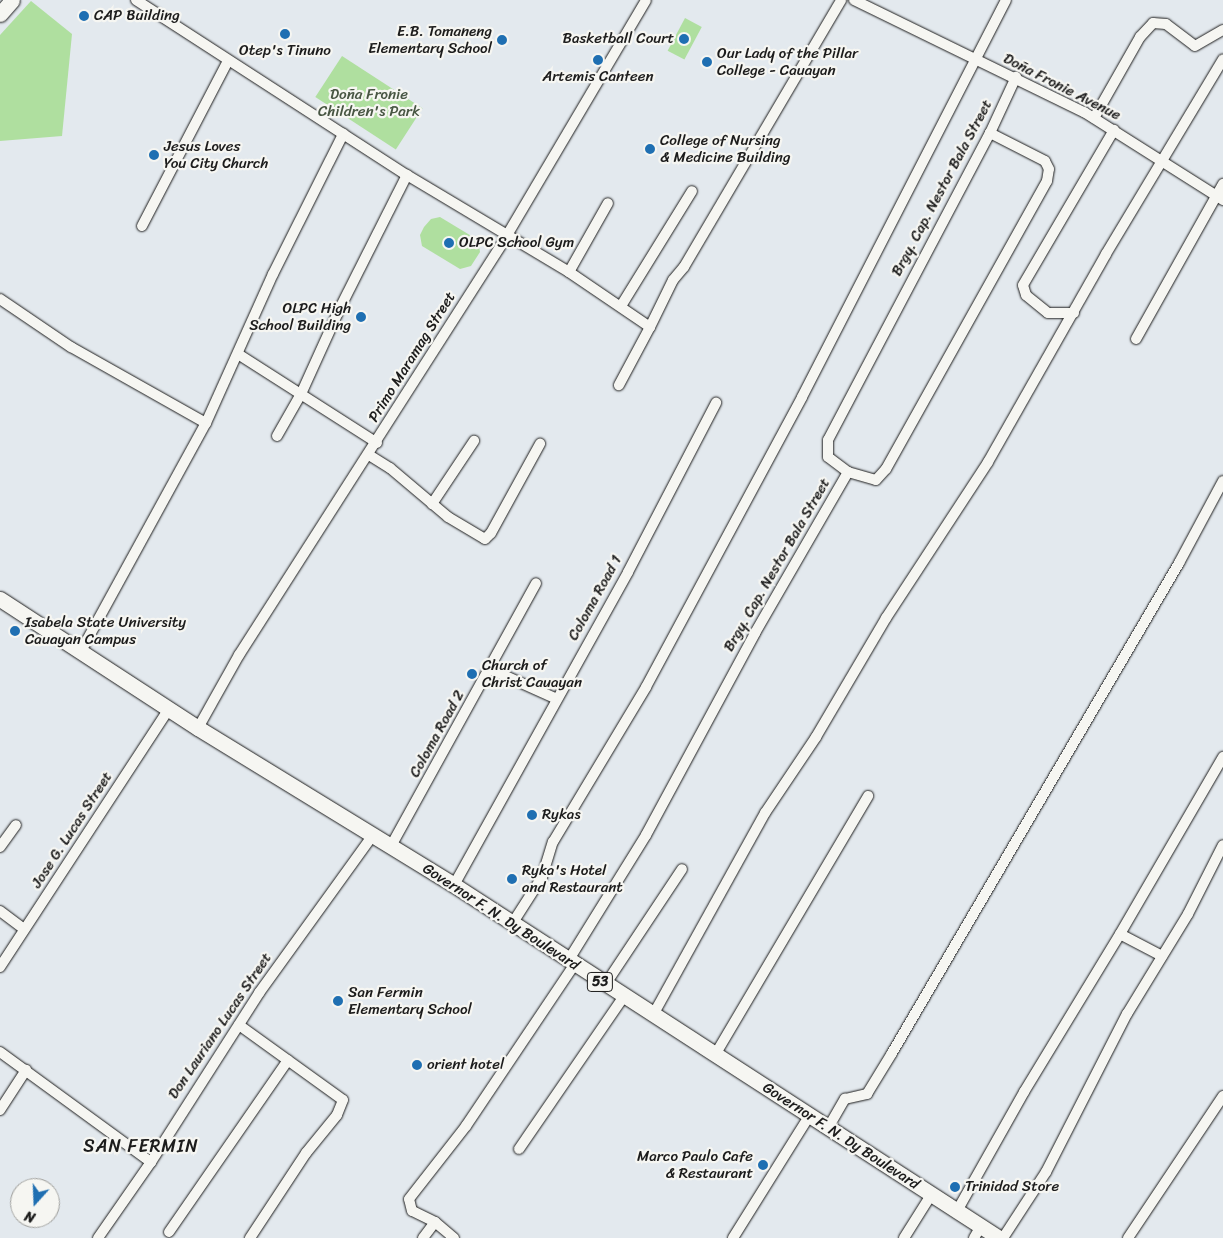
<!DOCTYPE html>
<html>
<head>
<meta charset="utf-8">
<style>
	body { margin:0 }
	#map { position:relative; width:1223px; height:1238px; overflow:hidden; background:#e3e9ee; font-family:Sriracha,sans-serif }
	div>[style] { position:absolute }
	.green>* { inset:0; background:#afdf9f; transform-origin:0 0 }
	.roads { filter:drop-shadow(0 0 1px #1c1c1c) drop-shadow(0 0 1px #1c1c1c) }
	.minor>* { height:10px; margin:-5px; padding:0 5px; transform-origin:5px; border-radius:5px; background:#f6f6f2 }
	.highway>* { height:15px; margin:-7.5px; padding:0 7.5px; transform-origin:7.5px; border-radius:7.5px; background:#f6f6f2 }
	.dots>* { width:14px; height:14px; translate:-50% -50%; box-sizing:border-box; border:2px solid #f6f6f2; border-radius:50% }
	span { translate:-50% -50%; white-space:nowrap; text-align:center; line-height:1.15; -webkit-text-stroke:4.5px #f6f6f2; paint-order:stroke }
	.shield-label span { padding:1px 4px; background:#f6f6f2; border:1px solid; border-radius:4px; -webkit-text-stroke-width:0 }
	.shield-label { font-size:14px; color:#1c1c1c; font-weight:700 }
	.poi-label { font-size:15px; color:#1c1c1c }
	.left { translate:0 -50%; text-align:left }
	.right { translate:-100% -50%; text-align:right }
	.street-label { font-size:15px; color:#1c1c1c }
	.park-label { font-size:15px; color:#485643 }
	.quarter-label { font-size:18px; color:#1c1c1c; letter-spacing:1px }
	.north { position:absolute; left:10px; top:1178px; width:50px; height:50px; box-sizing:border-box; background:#f6f6f2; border:1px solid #9f9f9c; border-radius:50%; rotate:200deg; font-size:14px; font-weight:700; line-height:20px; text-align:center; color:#1c1c1c }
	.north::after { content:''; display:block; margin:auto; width:18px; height:22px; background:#1f6fb2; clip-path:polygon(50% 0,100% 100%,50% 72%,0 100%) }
</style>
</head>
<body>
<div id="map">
	<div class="green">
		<i style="clip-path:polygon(31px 1px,72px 34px,62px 136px,0 141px,0 35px)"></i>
		<i style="left:685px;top:18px;width:19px;height:37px;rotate:28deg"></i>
		<i style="left:342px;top:56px;width:96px;height:49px;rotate:33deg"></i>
		<i style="clip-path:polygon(440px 217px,478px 240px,480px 252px,471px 266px,460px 269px,422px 246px,420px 235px,424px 227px,431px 219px)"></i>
	</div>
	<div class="roads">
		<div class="minor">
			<i style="left:136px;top:0;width:323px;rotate:32.9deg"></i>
			<i style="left:407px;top:175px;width:189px;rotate:30.9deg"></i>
			<i style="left:569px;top:272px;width:98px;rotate:34.2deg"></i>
			<i style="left:650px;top:327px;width:66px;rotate:118.1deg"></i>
			<i style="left:854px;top:0;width:256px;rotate:26deg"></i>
			<i style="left:1084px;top:112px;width:165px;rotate:32.3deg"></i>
			<i style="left:1094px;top:118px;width:93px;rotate:-60.4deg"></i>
			<i style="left:1140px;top:37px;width:19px;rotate:-47deg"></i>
			<i style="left:1153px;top:23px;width:13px;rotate:4deg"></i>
			<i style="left:1166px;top:24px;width:36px;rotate:37deg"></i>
			<i style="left:1195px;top:46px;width:32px;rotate:-30deg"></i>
			<i style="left:142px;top:226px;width:186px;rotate:-62.5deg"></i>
			<i style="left:569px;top:272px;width:79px;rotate:-60.5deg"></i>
			<i style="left:0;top:299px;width:86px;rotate:34.1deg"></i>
			<i style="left:71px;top:347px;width:155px;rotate:29.4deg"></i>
			<i style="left:621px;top:306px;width:135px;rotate:-58.3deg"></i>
			<i style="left:1074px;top:313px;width:26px;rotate:180deg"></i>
			<i style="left:1048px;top:313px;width:28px;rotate:-141deg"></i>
			<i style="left:1026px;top:295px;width:10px;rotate:-107deg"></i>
			<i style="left:1023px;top:285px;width:180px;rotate:-59.6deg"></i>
			<i style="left:650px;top:327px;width:52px;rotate:-63.9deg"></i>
			<i style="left:673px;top:280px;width:17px;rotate:-50deg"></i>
			<i style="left:684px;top:267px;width:310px;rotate:-59.5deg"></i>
			<i style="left:1136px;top:339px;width:178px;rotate:-60.7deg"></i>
			<i style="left:238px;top:354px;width:165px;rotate:32.6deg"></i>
			<i style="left:277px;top:436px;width:48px;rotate:-60.3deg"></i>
			<i style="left:301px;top:394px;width:94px;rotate:-65.6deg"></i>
			<i style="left:340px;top:308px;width:149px;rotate:-63.3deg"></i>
			<i style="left:369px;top:455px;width:25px;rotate:32deg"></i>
			<i style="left:390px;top:468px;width:76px;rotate:40.2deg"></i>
			<i style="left:448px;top:517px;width:43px;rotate:30.7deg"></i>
			<i style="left:485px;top:539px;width:8px;rotate:-45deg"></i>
			<i style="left:491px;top:533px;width:102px;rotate:-61.2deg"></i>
			<i style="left:848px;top:472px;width:29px;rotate:16deg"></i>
			<i style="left:876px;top:480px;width:15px;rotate:-48deg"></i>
			<i style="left:886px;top:469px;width:330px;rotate:-60.8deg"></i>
			<i style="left:1047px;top:181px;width:12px;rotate:-81deg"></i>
			<i style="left:1049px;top:169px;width:9px;rotate:-117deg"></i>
			<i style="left:1045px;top:161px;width:62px;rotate:-153deg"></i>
			<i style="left:432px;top:504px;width:76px;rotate:-56.3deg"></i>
			<i style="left:81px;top:651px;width:260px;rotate:-61.3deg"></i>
			<i style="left:206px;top:423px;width:163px;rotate:-65.8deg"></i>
			<i style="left:273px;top:274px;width:157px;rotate:-63.4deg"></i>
			<i style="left:490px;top:669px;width:73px;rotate:24.1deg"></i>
			<i style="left:198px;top:728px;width:84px;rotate:-60.7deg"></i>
			<i style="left:239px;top:655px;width:496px;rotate:-57.4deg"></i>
			<i style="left:506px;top:237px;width:275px;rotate:-59.4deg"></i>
			<i style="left:391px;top:846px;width:300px;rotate:-61.1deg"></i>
			<i style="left:0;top:847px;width:27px;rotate:-54deg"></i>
			<i style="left:454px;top:885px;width:358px;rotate:-60.9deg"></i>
			<i style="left:628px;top:572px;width:191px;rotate:-62.5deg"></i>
			<i style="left:0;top:911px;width:30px;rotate:37deg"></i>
			<i style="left:512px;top:924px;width:56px;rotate:-57.4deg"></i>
			<i style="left:542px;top:877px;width:37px;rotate:-73deg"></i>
			<i style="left:553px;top:842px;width:181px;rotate:-59deg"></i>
			<i style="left:646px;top:687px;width:329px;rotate:-61.7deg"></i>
			<i style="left:802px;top:397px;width:446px;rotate:-62.8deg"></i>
			<i style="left:1162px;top:956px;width:47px;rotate:-152.4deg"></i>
			<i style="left:1120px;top:934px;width:205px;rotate:-59.8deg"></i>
			<i style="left:568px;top:961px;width:148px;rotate:-58.2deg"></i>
			<i style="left:646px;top:835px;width:230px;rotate:-61.6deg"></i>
			<i style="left:755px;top:633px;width:186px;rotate:-60deg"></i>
			<i style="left:848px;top:472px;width:25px;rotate:-143deg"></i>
			<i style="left:828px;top:457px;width:17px;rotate:-90deg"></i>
			<i style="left:828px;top:440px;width:347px;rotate:-62.2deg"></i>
			<i style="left:990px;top:133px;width:62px;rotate:-65.1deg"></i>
			<i style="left:0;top:967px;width:308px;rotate:-56.8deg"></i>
			<i style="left:605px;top:985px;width:139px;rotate:-56.4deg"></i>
			<i style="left:653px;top:1015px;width:231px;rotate:-61deg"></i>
			<i style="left:765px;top:813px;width:92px;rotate:-56.1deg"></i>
			<i style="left:816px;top:737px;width:138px;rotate:-59.5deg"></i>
			<i style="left:886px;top:618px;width:186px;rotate:-56.8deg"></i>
			<i style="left:988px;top:462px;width:239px;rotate:-60.4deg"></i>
			<i style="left:1106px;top:254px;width:227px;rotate:-59deg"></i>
			<i style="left:239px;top:1025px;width:128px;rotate:35.8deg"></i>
			<i style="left:343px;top:1100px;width:16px;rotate:112deg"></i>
			<i style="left:337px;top:1115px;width:49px;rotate:129.2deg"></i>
			<i style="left:306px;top:1153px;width:102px;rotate:123.4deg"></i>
			<i style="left:0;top:1052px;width:187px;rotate:36.1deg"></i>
			<i style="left:715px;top:1055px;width:301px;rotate:-59.4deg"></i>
			<i style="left:0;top:1110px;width:48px;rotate:-57deg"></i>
			<i style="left:828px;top:1128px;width:34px;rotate:-60deg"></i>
			<i style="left:845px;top:1099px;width:23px;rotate:-13deg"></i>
			<i style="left:867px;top:1094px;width:48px;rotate:-58.6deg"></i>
			<i style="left:892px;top:1053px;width:568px;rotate:-59.64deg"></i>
			<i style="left:1179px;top:563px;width:93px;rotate:-61.8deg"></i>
			<i style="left:519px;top:1149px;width:186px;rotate:-55.5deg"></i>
			<i style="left:957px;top:1211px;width:137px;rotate:-60.6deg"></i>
			<i style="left:1024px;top:1092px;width:185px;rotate:-58.7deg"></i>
			<i style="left:169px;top:1232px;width:209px;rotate:-55.3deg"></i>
			<i style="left:98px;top:1238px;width:93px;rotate:-55.1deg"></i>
			<i style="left:151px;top:1162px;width:201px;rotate:-57.4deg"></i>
			<i style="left:259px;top:993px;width:195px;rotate:-54.2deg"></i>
			<i style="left:423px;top:1238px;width:20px;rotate:-53deg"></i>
			<i style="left:454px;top:1238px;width:25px;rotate:-140deg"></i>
			<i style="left:435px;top:1222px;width:25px;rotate:-154deg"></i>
			<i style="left:412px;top:1211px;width:12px;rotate:-104deg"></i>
			<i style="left:409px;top:1199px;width:93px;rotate:-52deg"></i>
			<i style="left:466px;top:1126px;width:194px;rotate:-56.1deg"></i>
			<i style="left:733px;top:1238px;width:145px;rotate:-58deg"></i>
			<i style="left:904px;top:1238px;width:51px;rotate:-57.9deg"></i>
			<i style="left:974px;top:1238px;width:14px;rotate:-60deg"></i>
			<i style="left:1003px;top:1238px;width:79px;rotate:-56.9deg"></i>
			<i style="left:1046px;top:1172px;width:178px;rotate:-62.9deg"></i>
			<i style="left:1127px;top:1014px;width:117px;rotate:-58.6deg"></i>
			<i style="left:1188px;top:914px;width:77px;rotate:-63.1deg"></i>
			<i style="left:1128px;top:1238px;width:171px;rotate:-56.2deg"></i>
		</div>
		<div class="highway">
			<i style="left:0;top:14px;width:18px;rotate:-49deg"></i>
			<i style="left:0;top:599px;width:236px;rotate:33.1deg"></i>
			<i style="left:198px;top:728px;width:300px;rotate:31.5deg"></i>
			<i style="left:454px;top:885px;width:649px;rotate:32.93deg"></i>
		</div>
	</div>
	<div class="dots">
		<i style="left:84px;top:16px;background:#1f6fb2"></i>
		<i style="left:285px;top:34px;background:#1f6fb2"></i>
		<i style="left:684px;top:39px;background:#1f6fb2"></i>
		<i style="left:502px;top:40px;background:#1f6fb2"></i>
		<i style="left:598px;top:60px;background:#1f6fb2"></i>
		<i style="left:707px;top:62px;background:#1f6fb2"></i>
		<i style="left:650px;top:149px;background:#1f6fb2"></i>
		<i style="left:154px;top:155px;background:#1f6fb2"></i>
		<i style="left:449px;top:243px;background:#1f6fb2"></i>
		<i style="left:361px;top:317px;background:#1f6fb2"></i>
		<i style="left:15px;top:631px;background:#1f6fb2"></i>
		<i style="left:472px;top:674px;background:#1f6fb2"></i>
		<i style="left:532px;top:815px;background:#1f6fb2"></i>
		<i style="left:512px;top:879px;background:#1f6fb2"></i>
		<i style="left:338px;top:1001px;background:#1f6fb2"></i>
		<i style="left:417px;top:1065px;background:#1f6fb2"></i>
		<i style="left:763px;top:1165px;background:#1f6fb2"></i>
		<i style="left:955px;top:1187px;background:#1f6fb2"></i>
	</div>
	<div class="shield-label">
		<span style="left:600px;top:982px">53</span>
	</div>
	<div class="poi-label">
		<span class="left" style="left:94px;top:16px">CAP Building</span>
		<span class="right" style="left:492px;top:40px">E.B. Tomaneng<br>Elementary School</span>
		<span class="right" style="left:674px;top:39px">Basketball Court</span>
		<span style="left:285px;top:51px">Otep's Tinuno</span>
		<span class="left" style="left:717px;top:62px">Our Lady of the Pillar<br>College - Cauayan</span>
		<span style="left:598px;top:77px">Artemis Canteen</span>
		<span class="left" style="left:660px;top:149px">College of Nursing<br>&amp; Medicine Building</span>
		<span class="left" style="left:164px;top:155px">Jesus Loves<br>You City Church</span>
		<span class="left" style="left:459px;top:243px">OLPC School Gym</span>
		<span class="right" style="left:351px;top:317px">OLPC High<br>School Building</span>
		<span class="left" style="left:25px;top:631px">Isabela State University<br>Cauayan Campus</span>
		<span class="left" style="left:482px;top:674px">Church of<br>Christ Cauayan</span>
		<span class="left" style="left:542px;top:815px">Rykas</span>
		<span class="left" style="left:522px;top:879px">Ryka's Hotel<br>and Restaurant</span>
		<span class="left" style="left:348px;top:1001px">San Fermin<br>Elementary School</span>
		<span class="left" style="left:427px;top:1065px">orient hotel</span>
		<span class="right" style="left:753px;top:1165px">Marco Paulo Cafe<br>&amp; Restaurant</span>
		<span class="left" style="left:965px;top:1187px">Trinidad Store</span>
	</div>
	<div class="street-label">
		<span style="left:1062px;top:87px;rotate:27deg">Doña Fronie Avenue</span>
		<span style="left:942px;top:188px;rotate:-62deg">Brgy. Cap. Nestor Bala Street</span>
		<span style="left:412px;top:357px;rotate:-58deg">Primo Maramag Street</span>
		<span style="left:777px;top:565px;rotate:-60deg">Brgy. Cap. Nestor Bala Street</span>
		<span style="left:595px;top:598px;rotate:-61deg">Coloma Road 1</span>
		<span style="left:437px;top:734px;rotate:-61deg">Coloma Road 2</span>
		<span style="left:72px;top:830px;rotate:-57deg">Jose G. Lucas Street</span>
		<span style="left:501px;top:917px;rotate:33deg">Governor F. N. Dy Boulevard</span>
		<span style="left:220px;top:1026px;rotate:-56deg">Don Lauriano Lucas Street</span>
		<span style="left:841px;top:1136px;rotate:33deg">Governor F. N. Dy Boulevard</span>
	</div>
	<div class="park-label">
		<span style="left:369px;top:103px">Doña Fronie<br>Children's Park</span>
	</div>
	<div class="quarter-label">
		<span style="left:141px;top:1146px">SAN FERMIN</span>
	</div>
	<div class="north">N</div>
</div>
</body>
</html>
